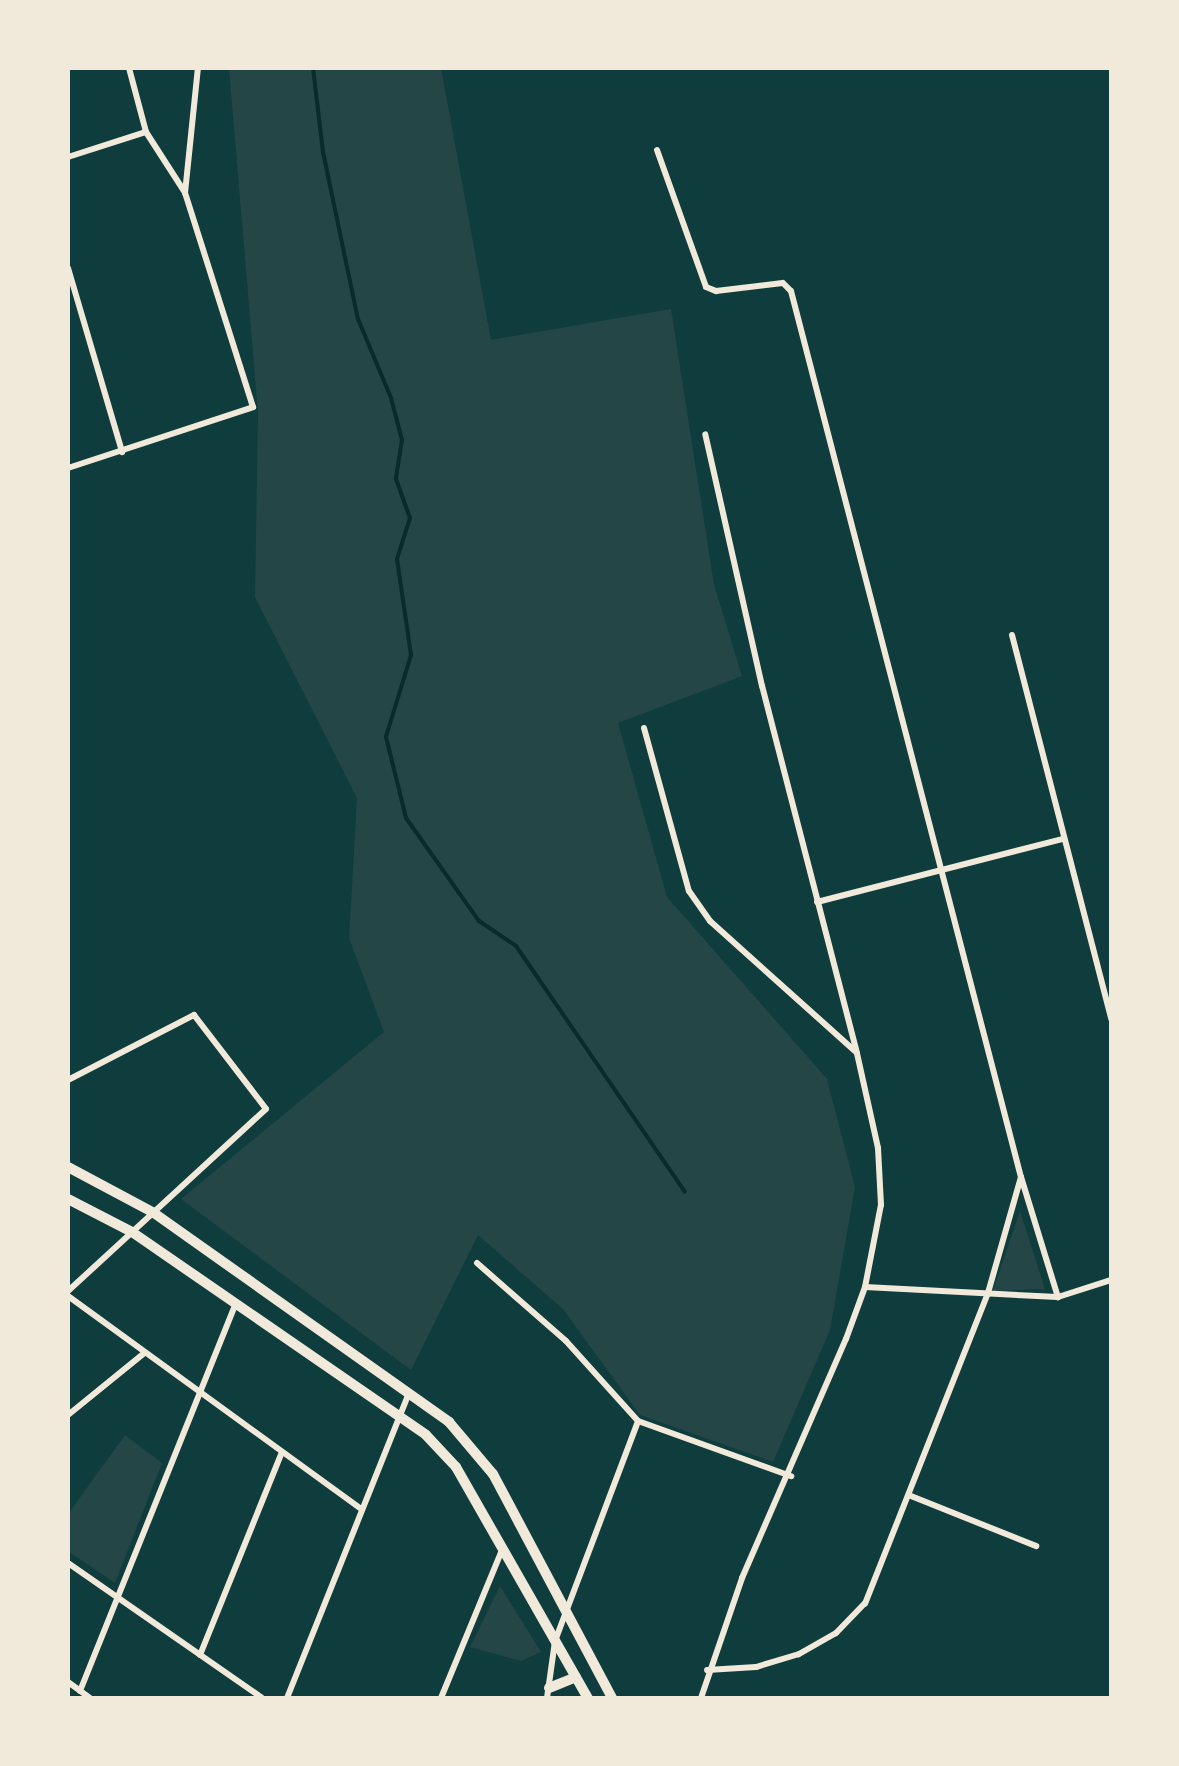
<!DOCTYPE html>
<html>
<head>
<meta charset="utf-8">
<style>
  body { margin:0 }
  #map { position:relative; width:1179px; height:1766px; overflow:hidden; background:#0f3d3e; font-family:Mulish,sans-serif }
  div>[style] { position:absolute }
  .green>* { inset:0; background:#244646 }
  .stream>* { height:4px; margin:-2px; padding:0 2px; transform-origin:2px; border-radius:2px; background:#0a2a2b }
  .minor>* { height:6px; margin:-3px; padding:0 3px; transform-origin:3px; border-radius:3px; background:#f1e9da }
  .primary>* { height:10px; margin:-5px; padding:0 5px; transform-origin:5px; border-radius:5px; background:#f1e9da }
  span { translate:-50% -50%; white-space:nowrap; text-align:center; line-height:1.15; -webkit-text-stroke:7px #f1e9da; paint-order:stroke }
  .frame { position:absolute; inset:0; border:70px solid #f1e9da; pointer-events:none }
</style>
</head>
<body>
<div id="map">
  <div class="green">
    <i style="clip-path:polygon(229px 68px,441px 68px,491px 340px,671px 309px,714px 585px,742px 676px,618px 723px,667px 897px,827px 1079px,855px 1187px,830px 1330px,773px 1462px,640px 1415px,563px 1309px,478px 1235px,411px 1370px,181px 1199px,384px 1032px,349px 938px,357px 798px,255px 597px,258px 412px)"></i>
    <i style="clip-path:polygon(1020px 1211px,1045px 1289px,993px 1291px)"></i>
    <i style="clip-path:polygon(125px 1435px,162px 1463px,115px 1583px,68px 1551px,68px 1514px)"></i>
    <i style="clip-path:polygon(500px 1586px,541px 1652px,521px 1661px,470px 1647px)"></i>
  </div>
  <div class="stream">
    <i style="left:313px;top:68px;width:85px;rotate:83.2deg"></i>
    <i style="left:323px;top:152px;width:171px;rotate:78.2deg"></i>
    <i style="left:358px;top:319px;width:86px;rotate:67.3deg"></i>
    <i style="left:391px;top:398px;width:43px;rotate:75.3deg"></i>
    <i style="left:402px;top:440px;width:39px;rotate:99deg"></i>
    <i style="left:396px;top:479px;width:41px;rotate:70.3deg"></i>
    <i style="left:410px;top:518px;width:43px;rotate:107.6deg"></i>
    <i style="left:397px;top:559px;width:97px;rotate:81.7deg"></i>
    <i style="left:411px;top:655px;width:86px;rotate:107deg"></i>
    <i style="left:386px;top:737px;width:83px;rotate:76.1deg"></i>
    <i style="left:406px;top:818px;width:126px;rotate:54.7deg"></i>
    <i style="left:479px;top:921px;width:45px;rotate:34deg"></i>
    <i style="left:516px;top:946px;width:298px;rotate:55.5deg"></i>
  </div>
  <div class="minor">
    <i style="left:129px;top:68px;width:66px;rotate:75.1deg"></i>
    <i style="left:146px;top:132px;width:70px;rotate:57.2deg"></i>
    <i style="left:657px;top:150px;width:145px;rotate:70.3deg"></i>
    <i style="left:706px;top:287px;width:11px;rotate:22deg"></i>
    <i style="left:716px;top:291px;width:67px;rotate:-6.8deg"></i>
    <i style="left:783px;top:283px;width:11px;rotate:45deg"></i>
    <i style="left:791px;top:291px;width:915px;rotate:75.45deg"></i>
    <i style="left:1021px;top:1177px;width:121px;rotate:105.9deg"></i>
    <i style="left:988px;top:1293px;width:334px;rotate:111.6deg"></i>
    <i style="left:865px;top:1603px;width:42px;rotate:134deg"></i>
    <i style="left:836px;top:1633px;width:43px;rotate:150.4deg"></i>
    <i style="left:799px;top:1654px;width:45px;rotate:163.2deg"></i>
    <i style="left:756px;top:1667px;width:49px;rotate:176.5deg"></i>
    <i style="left:68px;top:157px;width:82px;rotate:-17.8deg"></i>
    <i style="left:68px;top:268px;width:192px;rotate:73.6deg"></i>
    <i style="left:68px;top:468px;width:195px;rotate:-18.2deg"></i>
    <i style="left:253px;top:407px;width:225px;rotate:-107.6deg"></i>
    <i style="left:185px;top:193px;width:126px;rotate:-84.1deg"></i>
    <i style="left:1012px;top:635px;width:397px;rotate:75.5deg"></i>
    <i style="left:644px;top:728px;width:169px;rotate:74.6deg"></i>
    <i style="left:689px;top:891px;width:37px;rotate:55deg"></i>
    <i style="left:710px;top:921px;width:195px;rotate:41.9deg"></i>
    <i style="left:817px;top:902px;width:254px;rotate:-14.4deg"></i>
    <i style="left:68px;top:1080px;width:142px;rotate:-27.3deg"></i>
    <i style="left:194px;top:1015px;width:118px;rotate:52.5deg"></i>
    <i style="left:266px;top:1109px;width:269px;rotate:137.4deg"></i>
    <i style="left:1021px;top:1177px;width:126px;rotate:72.9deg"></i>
    <i style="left:477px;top:1263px;width:118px;rotate:41.2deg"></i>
    <i style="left:566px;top:1341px;width:108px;rotate:48deg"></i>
    <i style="left:638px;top:1421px;width:163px;rotate:19.8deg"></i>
    <i style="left:865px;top:1287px;width:193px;rotate:3deg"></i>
    <i style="left:1058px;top:1297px;width:56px;rotate:-17.8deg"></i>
    <i style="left:68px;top:1296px;width:361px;rotate:36deg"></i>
    <i style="left:68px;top:1415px;width:97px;rotate:-39.1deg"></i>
    <i style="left:911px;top:1496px;width:135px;rotate:21.8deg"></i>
    <i style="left:68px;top:1563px;width:236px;rotate:34.8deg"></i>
    <i style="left:200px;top:1655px;width:219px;rotate:-68deg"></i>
    <i style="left:68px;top:1682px;width:27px;rotate:36deg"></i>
    <i style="left:80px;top:1691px;width:419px;rotate:-68.1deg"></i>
    <i style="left:287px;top:1698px;width:328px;rotate:-68.2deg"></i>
    <i style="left:441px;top:1698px;width:160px;rotate:-67.6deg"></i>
    <i style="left:547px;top:1698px;width:58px;rotate:-82deg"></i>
    <i style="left:555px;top:1641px;width:235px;rotate:-69.3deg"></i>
    <i style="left:701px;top:1698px;width:127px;rotate:-71.1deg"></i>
    <i style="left:742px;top:1578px;width:261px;rotate:-66.5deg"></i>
    <i style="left:846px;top:1339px;width:55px;rotate:-69.9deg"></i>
    <i style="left:865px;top:1287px;width:84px;rotate:-79deg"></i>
    <i style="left:881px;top:1205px;width:57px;rotate:-93deg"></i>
    <i style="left:878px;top:1148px;width:97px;rotate:-102.5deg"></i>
    <i style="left:857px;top:1053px;width:379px;rotate:-104.5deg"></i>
    <i style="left:762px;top:686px;width:258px;rotate:-102.7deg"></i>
  </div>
  <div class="primary">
    <i style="left:68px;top:1167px;width:98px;rotate:28.1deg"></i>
    <i style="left:154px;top:1213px;width:362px;rotate:35.3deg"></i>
    <i style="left:449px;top:1422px;width:68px;rotate:49.8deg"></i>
    <i style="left:493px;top:1474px;width:254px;rotate:62deg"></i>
    <i style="left:68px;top:1199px;width:72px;rotate:27.3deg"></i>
    <i style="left:132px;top:1232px;width:357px;rotate:34.6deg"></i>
    <i style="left:426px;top:1435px;width:44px;rotate:46.8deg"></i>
    <i style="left:456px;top:1467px;width:266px;rotate:60.3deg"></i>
    <i style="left:549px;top:1688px;width:29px;rotate:-22deg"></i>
  </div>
  <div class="frame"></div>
</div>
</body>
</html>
